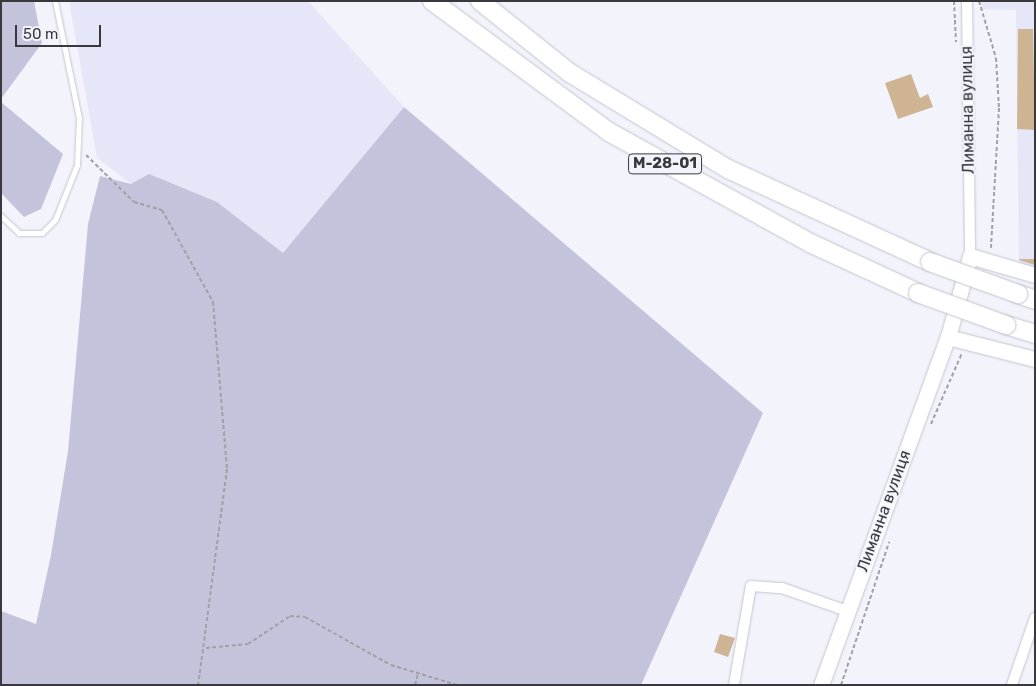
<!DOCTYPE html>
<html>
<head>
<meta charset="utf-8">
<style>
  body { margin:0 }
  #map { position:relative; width:1036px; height:686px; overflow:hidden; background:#f3f3fc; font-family:Rubik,sans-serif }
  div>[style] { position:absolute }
  .built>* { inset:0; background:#e5e6f7 }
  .green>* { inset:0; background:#c3c4db }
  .building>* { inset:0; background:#ceb493 }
  .path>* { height:2px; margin-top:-1px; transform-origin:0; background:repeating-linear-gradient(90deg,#a0a0a6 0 4px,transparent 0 6.5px) }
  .roads { filter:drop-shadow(0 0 1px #c5c5ce) drop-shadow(0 0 1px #c5c5ce) }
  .service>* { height:5px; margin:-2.5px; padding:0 2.5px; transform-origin:2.5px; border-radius:2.5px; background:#fff }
  .minor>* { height:10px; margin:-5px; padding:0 5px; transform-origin:5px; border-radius:5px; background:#fff }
  .secondary>* { height:15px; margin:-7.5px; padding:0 7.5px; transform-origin:7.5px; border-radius:7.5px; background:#fff }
  .trunk>* { height:18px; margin:-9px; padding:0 9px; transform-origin:9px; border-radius:9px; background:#fff }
  .bridges { filter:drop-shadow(0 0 1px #c5c5ce) drop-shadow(0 0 1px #c5c5ce) }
  .trunk-bridge>* { height:18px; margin:-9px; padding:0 9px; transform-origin:9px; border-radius:9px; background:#fff }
  span { translate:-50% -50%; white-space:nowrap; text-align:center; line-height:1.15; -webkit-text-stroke:4px #f3f3fc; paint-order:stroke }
  .shield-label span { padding:1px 4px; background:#f3f3fc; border:1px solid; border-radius:4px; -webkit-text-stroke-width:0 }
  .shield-label { font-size:15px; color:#39393d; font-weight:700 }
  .street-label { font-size:16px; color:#39393d }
  .frame { position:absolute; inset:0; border:2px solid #39393d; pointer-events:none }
  .scale { position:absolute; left:15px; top:25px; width:86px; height:22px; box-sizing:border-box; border:2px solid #39393d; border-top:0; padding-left:6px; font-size:15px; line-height:18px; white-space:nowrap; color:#39393d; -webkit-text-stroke:4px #f3f3fc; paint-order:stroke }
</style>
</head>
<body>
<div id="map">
  <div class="built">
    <i style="clip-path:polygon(69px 1px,308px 1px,404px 107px,283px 254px,217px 202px,131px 184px,97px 158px)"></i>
    <i style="clip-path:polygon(981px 1px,1035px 1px,1035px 268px,1019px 268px,1016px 10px,981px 9px)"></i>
  </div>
  <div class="green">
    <i style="clip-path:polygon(1px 1px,34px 1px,42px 43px,1px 99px)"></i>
    <i style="clip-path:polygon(1px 102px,63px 154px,41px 209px,24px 217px,1px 193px)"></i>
    <i style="clip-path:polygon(404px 107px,763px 413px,641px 685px,1px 685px,1px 611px,36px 624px,51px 555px,68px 451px,88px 224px,100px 176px,131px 184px,149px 174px,217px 202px,283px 253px)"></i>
  </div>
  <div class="building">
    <i style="clip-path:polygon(1018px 29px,1033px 29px,1035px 130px,1017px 129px)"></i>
    <i style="clip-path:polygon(911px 74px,920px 98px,928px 94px,933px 107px,898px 119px,885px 83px)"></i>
    <i style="clip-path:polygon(1019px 259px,1035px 259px,1035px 265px,1019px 260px)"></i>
    <i style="clip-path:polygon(720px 634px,735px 638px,728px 657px,714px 652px)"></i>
  </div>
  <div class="path">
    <i style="left:954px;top:1px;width:41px;rotate:87.2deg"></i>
    <i style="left:979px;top:1px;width:59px;rotate:73.4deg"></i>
    <i style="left:996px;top:58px;width:50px;rotate:86.6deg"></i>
    <i style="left:999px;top:108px;width:140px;rotate:93.3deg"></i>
    <i style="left:86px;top:155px;width:67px;rotate:44.4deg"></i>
    <i style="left:134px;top:202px;width:29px;rotate:16deg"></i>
    <i style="left:162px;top:210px;width:105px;rotate:61deg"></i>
    <i style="left:213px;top:302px;width:168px;rotate:85.2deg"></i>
    <i style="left:227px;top:469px;width:218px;rotate:97.6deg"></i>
    <i style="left:931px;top:424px;width:77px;rotate:-66.4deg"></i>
    <i style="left:206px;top:648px;width:42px;rotate:-5.4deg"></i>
    <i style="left:248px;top:644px;width:50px;rotate:-33.7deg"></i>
    <i style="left:290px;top:616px;width:15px;rotate:4deg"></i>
    <i style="left:305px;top:617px;width:98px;rotate:29.2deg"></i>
    <i style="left:391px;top:665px;width:69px;rotate:16.9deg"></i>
    <i style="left:415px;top:685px;width:12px;rotate:-76deg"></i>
    <i style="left:841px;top:685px;width:151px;rotate:-71.4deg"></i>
  </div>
  <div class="roads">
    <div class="service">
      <i style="left:1px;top:216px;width:25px;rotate:43deg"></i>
      <i style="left:19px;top:233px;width:23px"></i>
      <i style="left:42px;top:233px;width:18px;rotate:-45deg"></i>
      <i style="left:55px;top:220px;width:59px;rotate:-68.2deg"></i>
      <i style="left:77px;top:165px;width:47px;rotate:-87.6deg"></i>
      <i style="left:79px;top:118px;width:119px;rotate:-101.6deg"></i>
    </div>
    <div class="minor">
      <i style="left:967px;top:1px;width:255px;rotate:89.3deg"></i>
      <i style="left:734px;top:685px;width:100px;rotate:-80.3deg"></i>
      <i style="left:751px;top:586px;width:31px;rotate:4deg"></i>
      <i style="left:782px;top:588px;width:69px;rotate:19.5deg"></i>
      <i style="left:1012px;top:685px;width:71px;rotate:-71.1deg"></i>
    </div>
    <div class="secondary">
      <i style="left:948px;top:337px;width:90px;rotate:14.2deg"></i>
      <i style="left:821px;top:685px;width:370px;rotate:-70deg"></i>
      <i style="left:948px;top:337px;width:84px;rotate:-74.8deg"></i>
      <i style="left:970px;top:256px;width:68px;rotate:16.3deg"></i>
    </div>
    <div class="trunk">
      <i style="left:432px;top:1px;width:220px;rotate:36.5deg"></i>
      <i style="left:609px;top:132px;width:230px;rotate:28.9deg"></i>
      <i style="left:810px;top:243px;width:119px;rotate:24.8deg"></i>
      <i style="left:480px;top:1px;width:115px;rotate:38.7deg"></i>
      <i style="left:570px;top:73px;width:185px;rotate:31.3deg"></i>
      <i style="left:728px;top:169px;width:222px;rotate:24.7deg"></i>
      <i style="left:1018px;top:294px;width:18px;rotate:19deg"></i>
      <i style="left:1006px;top:325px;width:30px;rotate:17deg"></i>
    </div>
  </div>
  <div class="bridges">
    <div class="trunk-bridge">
      <i style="left:930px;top:262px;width:94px;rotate:20deg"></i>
      <i style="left:918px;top:293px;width:94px;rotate:20deg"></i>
    </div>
  </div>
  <div class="shield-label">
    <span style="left:665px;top:164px">М-28-01</span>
  </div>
  <div class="street-label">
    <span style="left:968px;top:110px;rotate:-91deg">Лиманна вулиця</span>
    <span style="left:884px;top:511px;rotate:-70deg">Лиманна вулиця</span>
  </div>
  <div class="frame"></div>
  <div class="scale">50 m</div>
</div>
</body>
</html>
